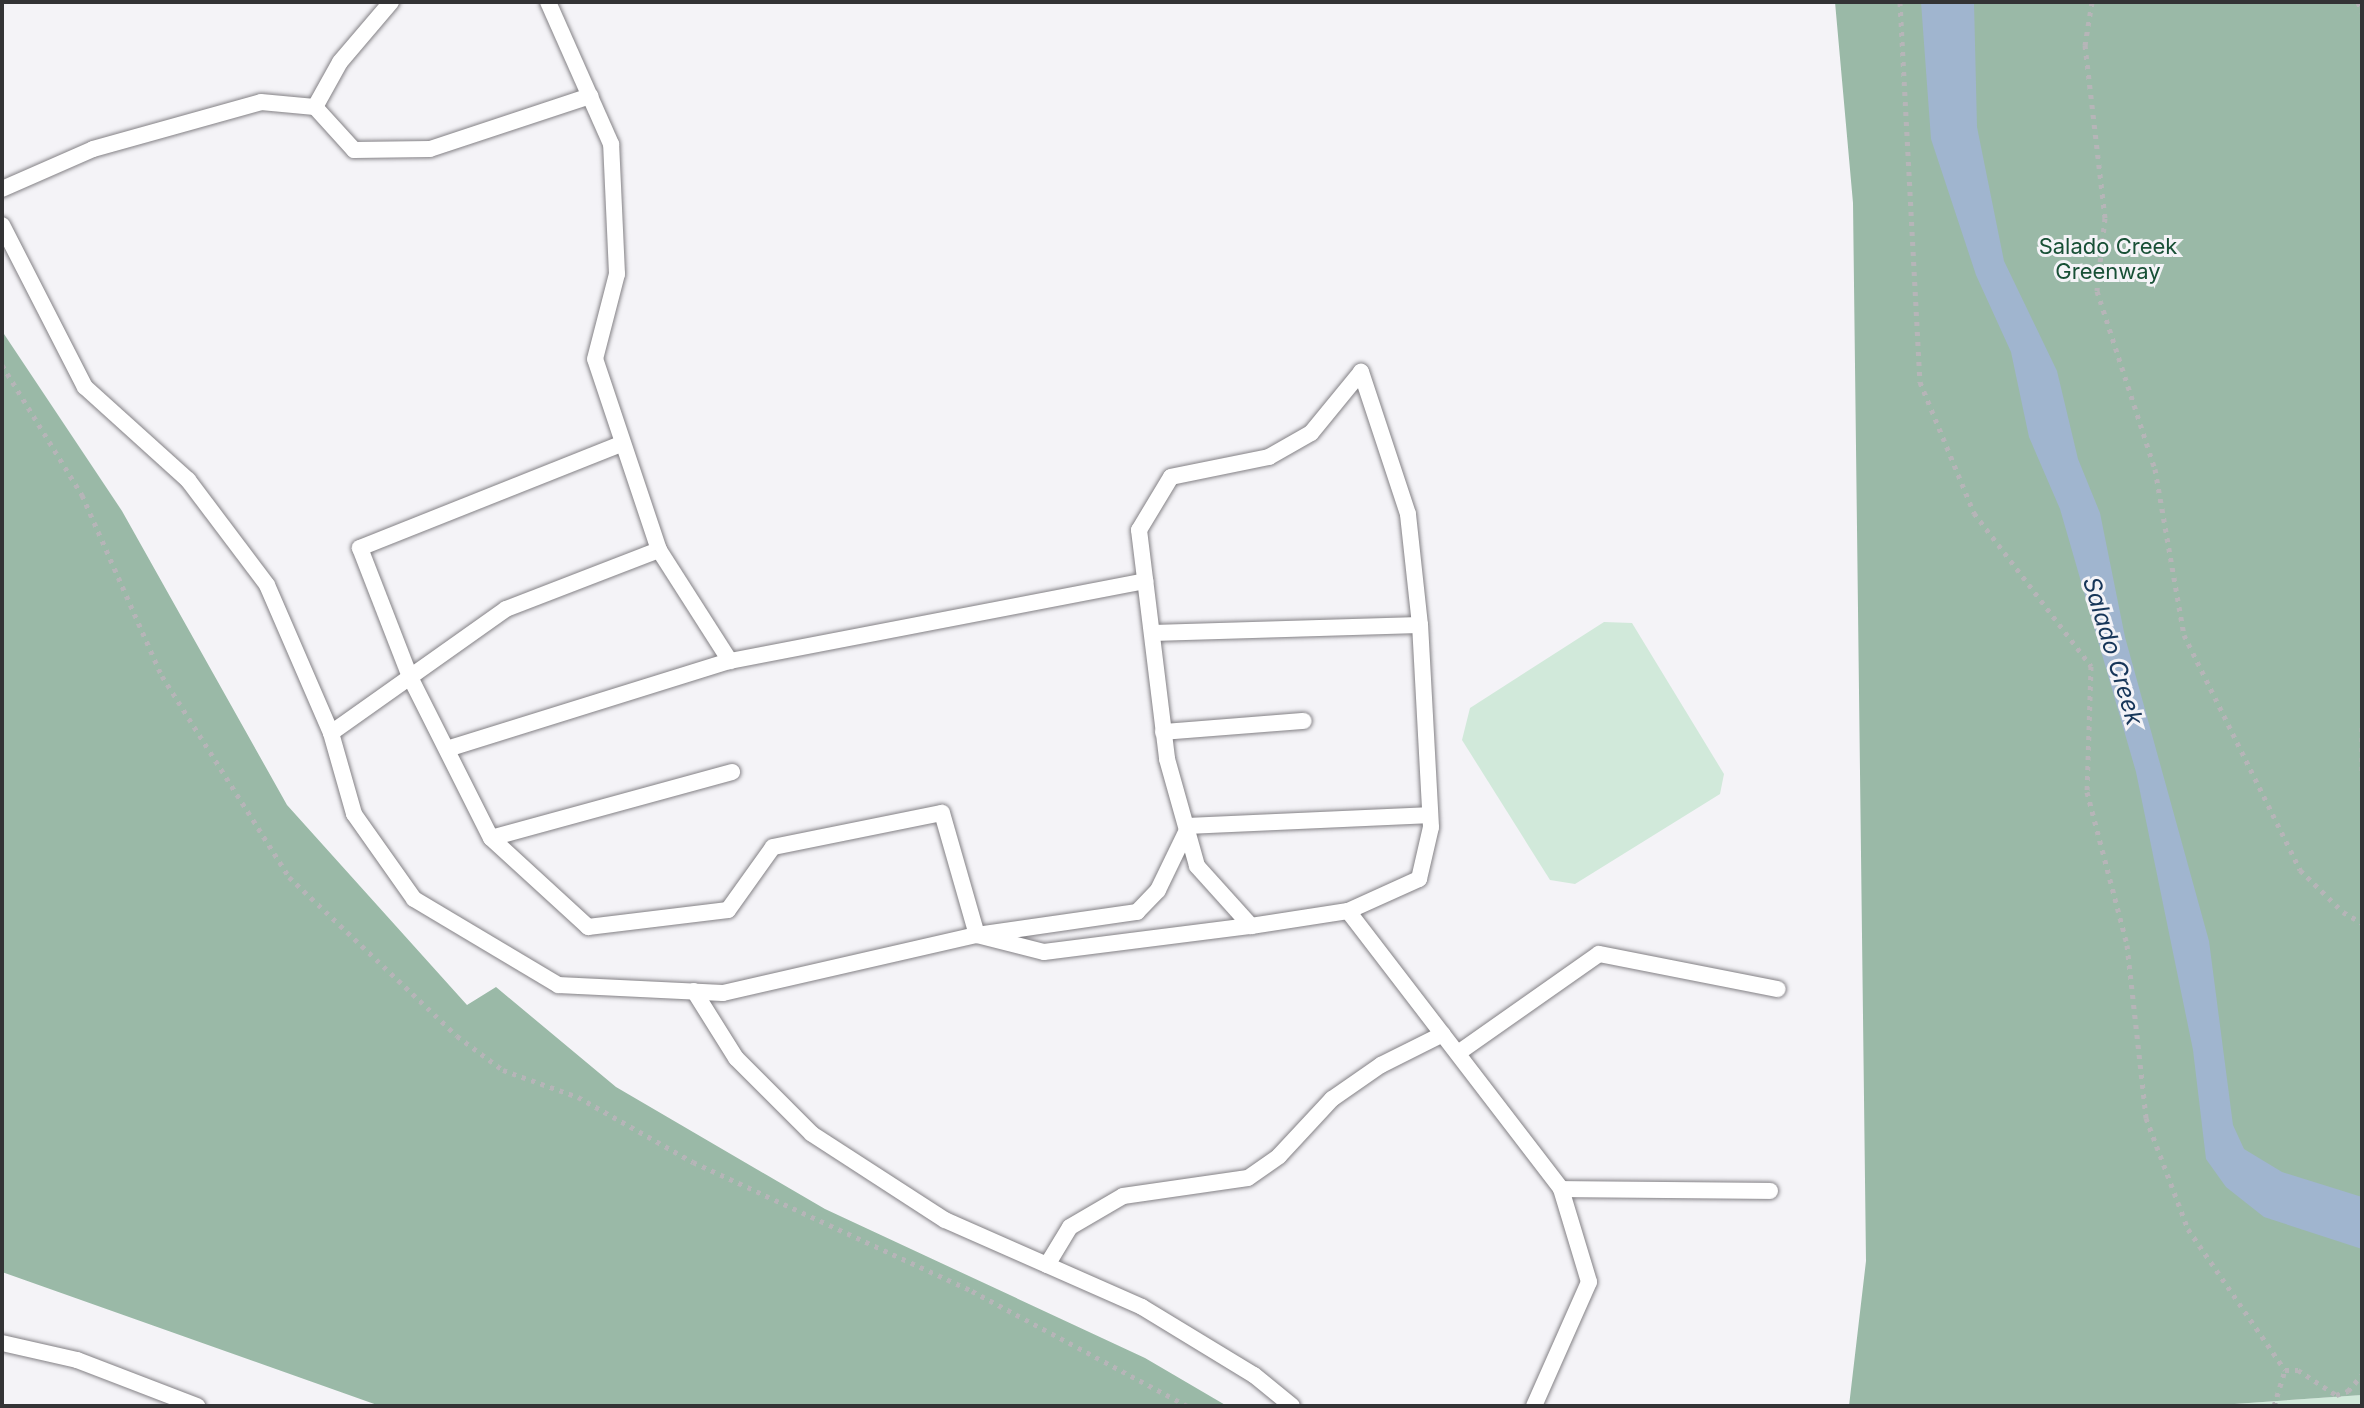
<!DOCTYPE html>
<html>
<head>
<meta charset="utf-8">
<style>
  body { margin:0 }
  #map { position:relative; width:2364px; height:1408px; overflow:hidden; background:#f4f3f7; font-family:Inter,sans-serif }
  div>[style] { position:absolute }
  .green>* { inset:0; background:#d1e9da }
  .forest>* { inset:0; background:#9ab9a7 }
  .water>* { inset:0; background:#a0b5cf }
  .path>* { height:5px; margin-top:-2.5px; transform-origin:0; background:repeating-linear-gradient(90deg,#b6b5b8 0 4px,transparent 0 10px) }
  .roads { filter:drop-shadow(0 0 2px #838185) drop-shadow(0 0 2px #838185) }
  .service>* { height:16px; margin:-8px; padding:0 8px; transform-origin:8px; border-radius:8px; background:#fff }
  span { translate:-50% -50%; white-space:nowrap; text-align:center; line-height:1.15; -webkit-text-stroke:6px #f4f3f7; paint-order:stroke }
  .park-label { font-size:22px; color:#185036 }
  .water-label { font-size:24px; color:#173659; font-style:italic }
  .frame { position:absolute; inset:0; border:4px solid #333335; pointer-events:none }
</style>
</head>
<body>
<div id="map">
  <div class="green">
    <i style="clip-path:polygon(1604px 622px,1632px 623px,1724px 774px,1720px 794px,1575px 884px,1550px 880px,1462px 740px,1470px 708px)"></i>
    <i style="clip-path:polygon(2362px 1395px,2362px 1406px,2206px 1406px)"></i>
  </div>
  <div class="forest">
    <i style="clip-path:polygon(1835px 2px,2362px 2px,2362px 1395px,2206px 1406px,1849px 1406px,1866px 1261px,1853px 203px)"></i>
    <i style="clip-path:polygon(2px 331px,122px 511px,287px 805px,467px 1005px,496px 987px,616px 1087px,825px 1209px,1145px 1358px,1227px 1406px,380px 1406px,2px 1272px)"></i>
  </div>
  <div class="water">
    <i style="clip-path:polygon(1921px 2px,1974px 2px,1977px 127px,2004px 261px,2057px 371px,2078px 459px,2100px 513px,2125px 637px,2209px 941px,2233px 1125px,2244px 1149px,2282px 1172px,2362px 1197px,2362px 1249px,2264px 1217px,2226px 1187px,2206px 1159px,2193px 1050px,2136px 772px,2060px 509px,2029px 437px,2011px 352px,1976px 275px,1931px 139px)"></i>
  </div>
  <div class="path">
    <i style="left:1900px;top:2px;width:381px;rotate:87deg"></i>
    <i style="left:1920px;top:382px;width:142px;rotate:67.6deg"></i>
    <i style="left:1974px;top:513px;width:193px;rotate:52.6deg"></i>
    <i style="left:2091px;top:666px;width:126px;rotate:91.8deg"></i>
    <i style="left:2087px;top:792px;width:158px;rotate:75.3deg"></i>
    <i style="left:2127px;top:945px;width:174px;rotate:83.7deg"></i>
    <i style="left:2146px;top:1118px;width:119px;rotate:69.3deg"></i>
    <i style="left:2188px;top:1229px;width:171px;rotate:55.5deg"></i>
    <i style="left:2092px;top:2px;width:44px;rotate:99.2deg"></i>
    <i style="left:2085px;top:45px;width:174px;rotate:83.4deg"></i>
    <i style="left:2105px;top:218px;width:73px;rotate:96.3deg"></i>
    <i style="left:2097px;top:291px;width:187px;rotate:72deg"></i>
    <i style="left:2155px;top:469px;width:169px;rotate:80.1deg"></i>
    <i style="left:2184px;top:635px;width:262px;rotate:63.7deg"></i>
    <i style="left:2300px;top:870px;width:60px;rotate:44.3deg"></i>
    <i style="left:2343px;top:912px;width:22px;rotate:30deg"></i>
    <i style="left:2358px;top:2px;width:11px;rotate:68deg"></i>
    <i style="left:2px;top:365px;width:153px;rotate:58.4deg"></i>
    <i style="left:82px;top:495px;width:198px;rotate:66.2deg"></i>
    <i style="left:162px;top:676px;width:238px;rotate:57.7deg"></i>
    <i style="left:289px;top:877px;width:231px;rotate:43.4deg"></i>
    <i style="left:457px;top:1036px;width:57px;rotate:36.5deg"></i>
    <i style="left:503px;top:1070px;width:80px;rotate:19.8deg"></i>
    <i style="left:578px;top:1097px;width:132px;rotate:29.5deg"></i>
    <i style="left:693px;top:1162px;width:307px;rotate:24.8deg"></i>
    <i style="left:972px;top:1291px;width:244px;rotate:28.1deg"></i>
    <i style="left:2362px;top:727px;width:46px;rotate:90deg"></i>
    <i style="left:2274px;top:1406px;width:38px;rotate:-73deg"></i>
    <i style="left:2285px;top:1370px;width:13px"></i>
    <i style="left:2298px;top:1370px;width:45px;rotate:33.3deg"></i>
    <i style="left:2336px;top:1395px;width:13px;rotate:-18deg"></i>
    <i style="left:2348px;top:1391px;width:21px;rotate:-49deg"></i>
  </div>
  <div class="roads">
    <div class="service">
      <i style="left:315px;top:107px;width:51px;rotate:-60.9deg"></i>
      <i style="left:340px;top:62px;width:79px;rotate:-49.6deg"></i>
      <i style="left:2px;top:189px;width:99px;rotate:-23.7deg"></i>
      <i style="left:93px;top:149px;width:174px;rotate:-15.6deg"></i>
      <i style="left:261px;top:102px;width:54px;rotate:5.3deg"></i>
      <i style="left:315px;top:107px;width:58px;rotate:47.8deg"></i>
      <i style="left:354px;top:150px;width:76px;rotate:-0.8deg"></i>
      <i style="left:430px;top:149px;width:169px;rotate:-18.3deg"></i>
      <i style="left:2px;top:225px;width:182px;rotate:62.9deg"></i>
      <i style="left:85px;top:387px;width:139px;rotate:42.1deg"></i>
      <i style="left:188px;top:480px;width:131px;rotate:53deg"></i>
      <i style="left:267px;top:585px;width:161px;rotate:66.6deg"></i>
      <i style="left:331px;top:733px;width:214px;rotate:-35.3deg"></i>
      <i style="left:506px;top:609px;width:164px;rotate:-21.1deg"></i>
      <i style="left:659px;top:550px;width:201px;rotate:-108.5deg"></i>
      <i style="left:595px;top:359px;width:88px;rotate:-75.5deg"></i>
      <i style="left:617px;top:274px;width:130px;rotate:-92.6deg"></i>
      <i style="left:611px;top:144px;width:155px;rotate:-113.9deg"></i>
      <i style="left:621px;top:444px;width:281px;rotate:158.3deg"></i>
      <i style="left:360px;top:548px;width:138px;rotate:68.8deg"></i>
      <i style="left:410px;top:677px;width:180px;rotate:63.3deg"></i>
      <i style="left:491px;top:838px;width:132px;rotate:42.5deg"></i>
      <i style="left:588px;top:927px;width:141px;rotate:-6.9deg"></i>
      <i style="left:728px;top:910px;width:77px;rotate:-54.5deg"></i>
      <i style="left:773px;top:847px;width:172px;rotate:-11.4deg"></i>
      <i style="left:942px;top:813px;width:127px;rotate:74deg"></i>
      <i style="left:659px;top:550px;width:132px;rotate:57.4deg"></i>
      <i style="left:730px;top:661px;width:423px;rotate:-10.9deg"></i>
      <i style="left:1152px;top:633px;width:268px;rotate:-1.7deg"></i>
      <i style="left:1163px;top:732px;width:141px;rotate:-4.5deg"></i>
      <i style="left:331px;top:733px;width:84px;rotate:74.1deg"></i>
      <i style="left:354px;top:814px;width:104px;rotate:54.8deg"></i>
      <i style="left:414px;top:899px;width:168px;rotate:30.8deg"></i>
      <i style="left:558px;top:985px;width:165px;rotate:2.8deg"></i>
      <i style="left:723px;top:993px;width:261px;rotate:-12.9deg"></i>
      <i style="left:977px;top:935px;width:162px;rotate:-8.2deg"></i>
      <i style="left:1137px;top:912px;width:30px;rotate:-46deg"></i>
      <i style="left:1158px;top:890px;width:71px;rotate:-64.2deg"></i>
      <i style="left:447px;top:749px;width:296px;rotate:-17.3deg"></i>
      <i style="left:1189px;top:826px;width:241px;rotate:-2.6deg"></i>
      <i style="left:491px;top:838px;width:250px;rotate:-15.3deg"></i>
      <i style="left:1348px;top:911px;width:350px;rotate:52.5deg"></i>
      <i style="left:1561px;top:1189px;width:97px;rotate:73.2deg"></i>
      <i style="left:1589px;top:1282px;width:136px;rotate:113.9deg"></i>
      <i style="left:977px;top:935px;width:69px;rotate:14.2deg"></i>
      <i style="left:1044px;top:952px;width:209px;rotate:-7.2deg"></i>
      <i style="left:1251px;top:926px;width:98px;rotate:-8.8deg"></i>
      <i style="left:1348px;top:911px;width:78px;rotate:-24.3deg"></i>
      <i style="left:1419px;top:879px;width:53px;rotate:-77deg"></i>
      <i style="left:1431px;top:827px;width:202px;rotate:-93.1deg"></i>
      <i style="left:1420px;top:625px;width:112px;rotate:-96.2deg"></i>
      <i style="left:1408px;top:514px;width:150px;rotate:-108.3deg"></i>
      <i style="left:1361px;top:372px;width:79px;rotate:129.3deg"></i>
      <i style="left:1311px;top:433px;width:48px;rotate:150.3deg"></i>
      <i style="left:1269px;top:457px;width:100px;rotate:168.5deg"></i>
      <i style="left:1171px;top:477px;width:62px;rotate:121.1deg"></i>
      <i style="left:1139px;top:530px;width:231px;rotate:83deg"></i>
      <i style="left:1167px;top:759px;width:111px;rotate:74.3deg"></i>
      <i style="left:1197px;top:866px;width:81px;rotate:48deg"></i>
      <i style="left:694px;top:991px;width:79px;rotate:57.9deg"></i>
      <i style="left:736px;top:1058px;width:107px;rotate:45deg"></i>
      <i style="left:812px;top:1134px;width:158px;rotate:32.9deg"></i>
      <i style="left:945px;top:1220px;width:215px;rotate:23.8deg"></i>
      <i style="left:1142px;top:1307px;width:131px;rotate:31.3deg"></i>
      <i style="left:1254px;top:1375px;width:49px;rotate:39.2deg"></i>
      <i style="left:1458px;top:1053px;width:172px;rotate:-35.1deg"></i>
      <i style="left:1599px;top:954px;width:182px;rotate:11.1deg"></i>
      <i style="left:1561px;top:1189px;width:209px;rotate:0.5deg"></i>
      <i style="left:1047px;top:1265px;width:44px;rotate:-58.8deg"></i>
      <i style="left:1070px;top:1227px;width:61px;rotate:-30.3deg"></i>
      <i style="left:1123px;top:1196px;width:126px;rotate:-8.2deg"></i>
      <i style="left:1248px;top:1178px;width:38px;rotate:-35deg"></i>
      <i style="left:1279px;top:1156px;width:78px;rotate:-47.1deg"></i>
      <i style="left:1332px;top:1099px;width:60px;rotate:-34.8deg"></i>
      <i style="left:1381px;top:1065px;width:69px;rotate:-26.6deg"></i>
      <i style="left:2px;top:1343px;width:77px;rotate:12.8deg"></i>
      <i style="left:77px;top:1360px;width:129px;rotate:21deg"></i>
    </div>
  </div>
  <div class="park-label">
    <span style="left:2108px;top:259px">Salado Creek<br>Greenway</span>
  </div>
  <div class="water-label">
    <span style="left:2113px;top:651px;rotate:73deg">Salado Creek</span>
  </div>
  <div class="frame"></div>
</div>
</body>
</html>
